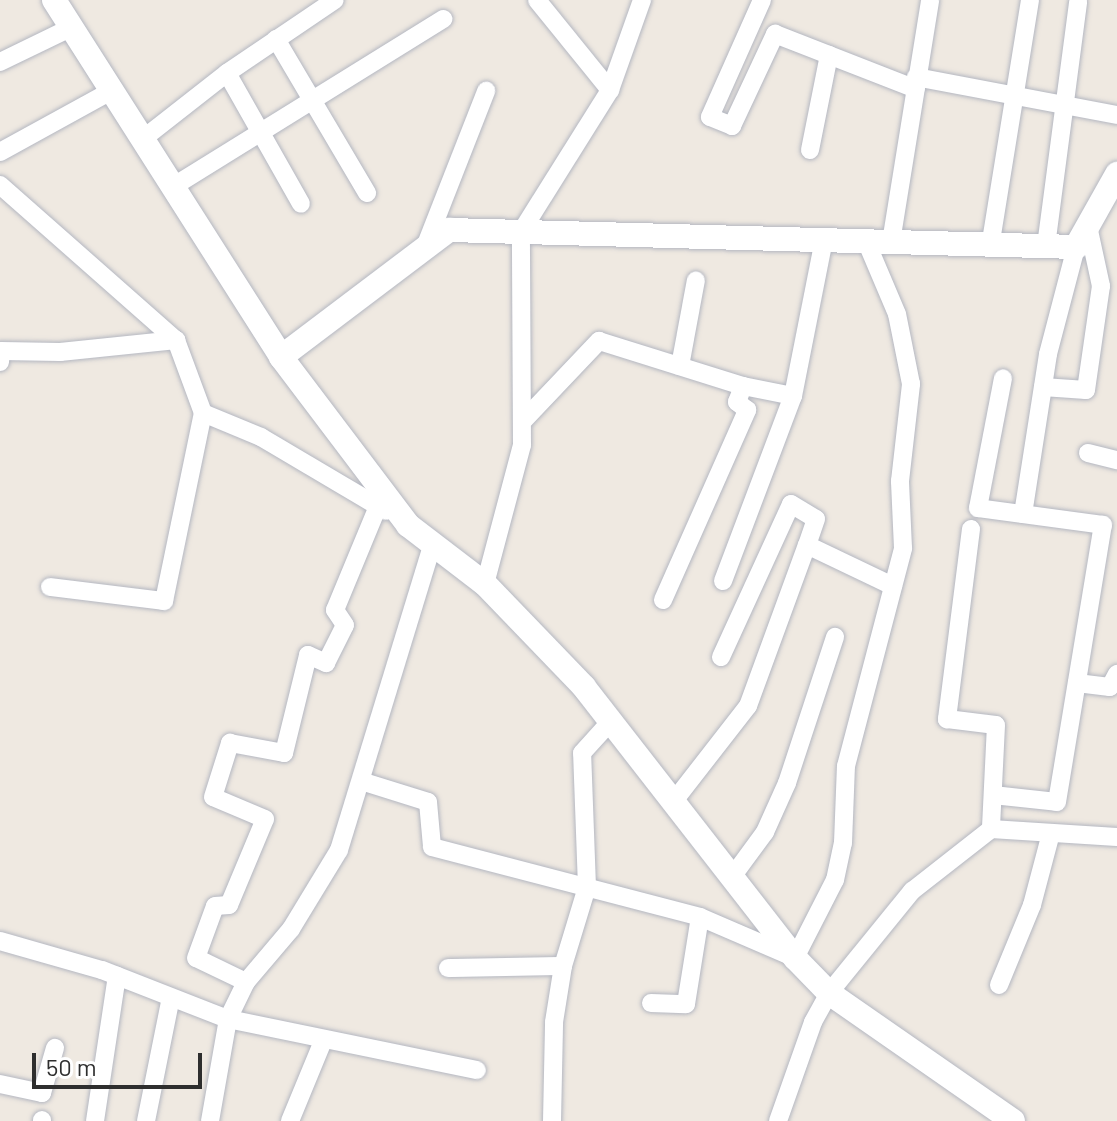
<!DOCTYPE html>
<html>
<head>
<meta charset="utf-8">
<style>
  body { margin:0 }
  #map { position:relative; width:1117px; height:1121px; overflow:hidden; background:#efe9e1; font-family:Barlow,sans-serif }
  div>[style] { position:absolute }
  .roads { filter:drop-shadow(0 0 2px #b4b7c1) drop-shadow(0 0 2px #b4b7c1) }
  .street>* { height:18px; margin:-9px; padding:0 9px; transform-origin:9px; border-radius:9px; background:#fff }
  .secondary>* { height:24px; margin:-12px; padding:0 12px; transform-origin:12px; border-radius:12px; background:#fff }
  span { translate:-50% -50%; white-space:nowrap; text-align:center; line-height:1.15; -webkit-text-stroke:7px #fff; paint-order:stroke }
  .scale { position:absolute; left:32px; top:1053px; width:170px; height:36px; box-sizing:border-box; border:4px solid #2e2e2e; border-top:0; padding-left:10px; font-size:24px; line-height:28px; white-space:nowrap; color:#2e2e2e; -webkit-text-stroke:6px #fff; paint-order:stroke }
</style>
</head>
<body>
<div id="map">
  <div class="roads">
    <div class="street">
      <i style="left:537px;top:0;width:116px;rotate:51deg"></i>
      <i style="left:762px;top:0;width:128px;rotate:114deg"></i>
      <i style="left:710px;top:117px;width:24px;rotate:22deg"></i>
      <i style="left:732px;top:126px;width:102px;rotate:-64.9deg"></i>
      <i style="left:775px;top:34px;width:151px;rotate:21.3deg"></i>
      <i style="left:276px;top:39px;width:179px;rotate:59.4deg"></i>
      <i style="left:0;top:62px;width:80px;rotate:-25.9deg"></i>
      <i style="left:227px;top:73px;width:150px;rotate:60.5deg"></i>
      <i style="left:916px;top:77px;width:205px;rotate:10.7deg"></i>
      <i style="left:144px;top:138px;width:105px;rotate:-38.1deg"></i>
      <i style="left:227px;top:73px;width:130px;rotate:-34.1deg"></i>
      <i style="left:810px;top:150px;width:97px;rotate:-78.7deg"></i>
      <i style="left:0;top:152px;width:129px;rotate:-28.8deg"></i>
      <i style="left:0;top:185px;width:235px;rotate:41.4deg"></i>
      <i style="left:176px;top:340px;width:78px;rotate:69.7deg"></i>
      <i style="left:203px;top:413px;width:63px;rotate:22.5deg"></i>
      <i style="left:261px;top:437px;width:145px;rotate:30.6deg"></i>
      <i style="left:174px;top:186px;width:317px;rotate:-31.8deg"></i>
      <i style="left:991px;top:241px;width:244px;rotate:-80.8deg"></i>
      <i style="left:891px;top:242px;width:245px;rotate:-80.8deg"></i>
      <i style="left:1046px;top:246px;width:246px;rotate:-82.5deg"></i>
      <i style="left:425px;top:247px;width:168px;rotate:-68.6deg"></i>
      <i style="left:0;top:362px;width:11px;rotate:-85deg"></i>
      <i style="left:1px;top:351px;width:59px;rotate:1deg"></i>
      <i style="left:60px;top:352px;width:117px;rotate:-5.9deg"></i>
      <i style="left:680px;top:366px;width:87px;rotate:-79.5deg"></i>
      <i style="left:1043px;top:387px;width:43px;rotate:4deg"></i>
      <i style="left:1086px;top:390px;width:105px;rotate:-81.8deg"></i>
      <i style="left:1101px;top:286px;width:61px;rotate:-102.2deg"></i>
      <i style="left:522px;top:422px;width:112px;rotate:-46.5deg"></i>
      <i style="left:599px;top:341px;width:151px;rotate:17.4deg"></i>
      <i style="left:1088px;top:453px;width:30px;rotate:14deg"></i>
      <i style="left:1023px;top:514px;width:162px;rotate:-81.1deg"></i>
      <i style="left:1048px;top:354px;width:111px;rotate:-75.3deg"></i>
      <i style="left:971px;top:529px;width:192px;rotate:97.2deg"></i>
      <i style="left:947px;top:719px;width:49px;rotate:7deg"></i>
      <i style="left:996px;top:725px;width:104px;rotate:92.8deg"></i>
      <i style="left:723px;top:581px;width:198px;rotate:-69.3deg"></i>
      <i style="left:485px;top:584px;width:144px;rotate:-75.1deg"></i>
      <i style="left:522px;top:445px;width:213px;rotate:-90.3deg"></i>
      <i style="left:521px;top:232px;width:168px;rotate:-57.9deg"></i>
      <i style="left:610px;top:90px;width:96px;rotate:-70.4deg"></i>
      <i style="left:50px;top:587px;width:115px;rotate:7deg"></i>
      <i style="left:164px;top:601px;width:192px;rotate:-78.3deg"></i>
      <i style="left:663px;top:600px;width:208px;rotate:-66.1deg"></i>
      <i style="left:747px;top:410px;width:13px;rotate:-141deg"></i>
      <i style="left:737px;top:402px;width:17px;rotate:-69deg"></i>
      <i style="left:743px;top:386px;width:51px;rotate:11.3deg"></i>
      <i style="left:793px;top:396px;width:159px;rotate:-78.8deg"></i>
      <i style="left:721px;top:657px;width:168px;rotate:-65.4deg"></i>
      <i style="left:791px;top:504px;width:29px;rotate:31deg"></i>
      <i style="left:816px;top:519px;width:28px;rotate:109deg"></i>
      <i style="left:807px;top:545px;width:95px;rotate:25.5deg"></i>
      <i style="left:1077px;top:683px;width:33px;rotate:7deg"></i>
      <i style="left:1110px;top:687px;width:15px;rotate:-62deg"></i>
      <i style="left:361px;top:781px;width:70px;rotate:17.4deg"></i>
      <i style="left:428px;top:802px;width:45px;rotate:84.9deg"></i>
      <i style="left:432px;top:847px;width:277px;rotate:14.6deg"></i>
      <i style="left:700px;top:917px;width:103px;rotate:23.3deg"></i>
      <i style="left:795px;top:958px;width:88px;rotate:-62.9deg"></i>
      <i style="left:835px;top:880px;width:38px;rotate:-78deg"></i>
      <i style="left:843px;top:843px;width:77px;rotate:-87.8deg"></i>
      <i style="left:846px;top:766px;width:225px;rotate:-75.3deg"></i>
      <i style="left:903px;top:548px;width:67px;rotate:-92.6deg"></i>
      <i style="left:900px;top:481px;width:98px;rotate:-83.5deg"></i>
      <i style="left:911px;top:384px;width:71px;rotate:-101.3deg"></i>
      <i style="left:897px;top:314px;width:79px;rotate:-113deg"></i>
      <i style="left:993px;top:795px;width:64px;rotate:6.2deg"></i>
      <i style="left:1057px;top:802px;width:281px;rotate:-80.6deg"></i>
      <i style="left:1103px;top:525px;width:126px;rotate:-172.3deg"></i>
      <i style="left:978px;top:508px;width:132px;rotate:-79.1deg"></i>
      <i style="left:674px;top:801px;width:120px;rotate:-52.1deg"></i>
      <i style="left:748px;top:706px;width:171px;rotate:-69.9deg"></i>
      <i style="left:732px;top:877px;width:56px;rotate:-53.7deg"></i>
      <i style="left:765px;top:832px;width:54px;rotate:-65.8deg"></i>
      <i style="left:787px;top:783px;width:154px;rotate:-71.8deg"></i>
      <i style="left:0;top:941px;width:106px;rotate:15.9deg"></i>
      <i style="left:102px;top:970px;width:135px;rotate:21.3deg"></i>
      <i style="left:228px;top:1019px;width:254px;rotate:11.6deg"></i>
      <i style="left:448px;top:968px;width:115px;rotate:-1deg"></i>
      <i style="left:246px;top:982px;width:70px;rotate:-49.7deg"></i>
      <i style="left:291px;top:929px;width:92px;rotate:-58.7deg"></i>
      <i style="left:339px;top:850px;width:318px;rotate:-73deg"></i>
      <i style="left:999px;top:985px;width:87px;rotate:-67.6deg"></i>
      <i style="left:1032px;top:905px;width:74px;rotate:-75.2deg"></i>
      <i style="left:651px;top:1003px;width:35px;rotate:2deg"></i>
      <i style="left:686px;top:1004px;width:88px;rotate:-80.9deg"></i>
      <i style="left:0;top:1084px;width:43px;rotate:12.1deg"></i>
      <i style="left:42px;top:1093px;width:47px;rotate:-73.9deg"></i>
      <i style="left:42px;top:1121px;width:1px;rotate:-90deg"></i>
      <i style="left:95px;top:1121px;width:147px;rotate:-81.4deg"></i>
      <i style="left:146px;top:1121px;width:126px;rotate:-78.6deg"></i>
      <i style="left:210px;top:1121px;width:104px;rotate:-80deg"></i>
      <i style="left:228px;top:1019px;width:41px;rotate:-64.1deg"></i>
      <i style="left:246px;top:982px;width:55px;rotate:-154.4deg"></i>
      <i style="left:196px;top:958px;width:55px;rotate:-69.9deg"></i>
      <i style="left:215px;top:906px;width:14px;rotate:-4deg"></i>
      <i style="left:229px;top:905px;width:93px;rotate:-67.3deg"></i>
      <i style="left:265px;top:819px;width:56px;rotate:-157.1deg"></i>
      <i style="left:213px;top:797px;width:57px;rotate:-72.5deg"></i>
      <i style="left:230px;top:743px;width:55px;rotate:10.5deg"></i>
      <i style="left:284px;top:753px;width:101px;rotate:-76.2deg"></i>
      <i style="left:308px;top:655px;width:20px;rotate:24deg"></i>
      <i style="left:326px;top:663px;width:42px;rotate:-63.4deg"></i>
      <i style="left:345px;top:625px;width:18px;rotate:-124deg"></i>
      <i style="left:335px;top:610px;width:113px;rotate:-67.5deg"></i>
      <i style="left:290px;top:1121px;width:87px;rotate:-67.6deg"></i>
      <i style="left:552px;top:1121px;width:99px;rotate:-88.8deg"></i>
      <i style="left:554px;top:1022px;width:57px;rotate:-80.9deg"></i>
      <i style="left:563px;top:966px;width:83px;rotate:-73.1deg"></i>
      <i style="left:587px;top:887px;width:134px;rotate:-92.1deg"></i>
      <i style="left:582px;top:753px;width:43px;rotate:-47.8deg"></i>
      <i style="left:778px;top:1121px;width:105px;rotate:-70.5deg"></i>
      <i style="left:813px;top:1022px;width:33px;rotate:-61deg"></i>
      <i style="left:829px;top:993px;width:132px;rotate:-50.9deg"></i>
      <i style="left:912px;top:891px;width:100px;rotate:-38.1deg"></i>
      <i style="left:991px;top:829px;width:126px;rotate:3.6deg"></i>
    </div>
    <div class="secondary">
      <i style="left:54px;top:0;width:423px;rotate:57.5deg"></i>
      <i style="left:281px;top:357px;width:211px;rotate:52.9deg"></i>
      <i style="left:408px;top:525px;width:97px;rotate:37.5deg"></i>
      <i style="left:485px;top:584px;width:143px;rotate:46.1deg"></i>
      <i style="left:584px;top:687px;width:343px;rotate:52.1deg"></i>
      <i style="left:795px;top:958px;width:49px;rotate:45.8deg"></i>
      <i style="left:829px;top:993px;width:224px;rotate:34.8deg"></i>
      <i style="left:281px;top:357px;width:211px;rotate:-37.1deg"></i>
      <i style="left:449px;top:230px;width:627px;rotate:1.55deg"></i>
      <i style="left:1076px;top:247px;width:84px;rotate:-60.7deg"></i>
    </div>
  </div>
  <div class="scale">50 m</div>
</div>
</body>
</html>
